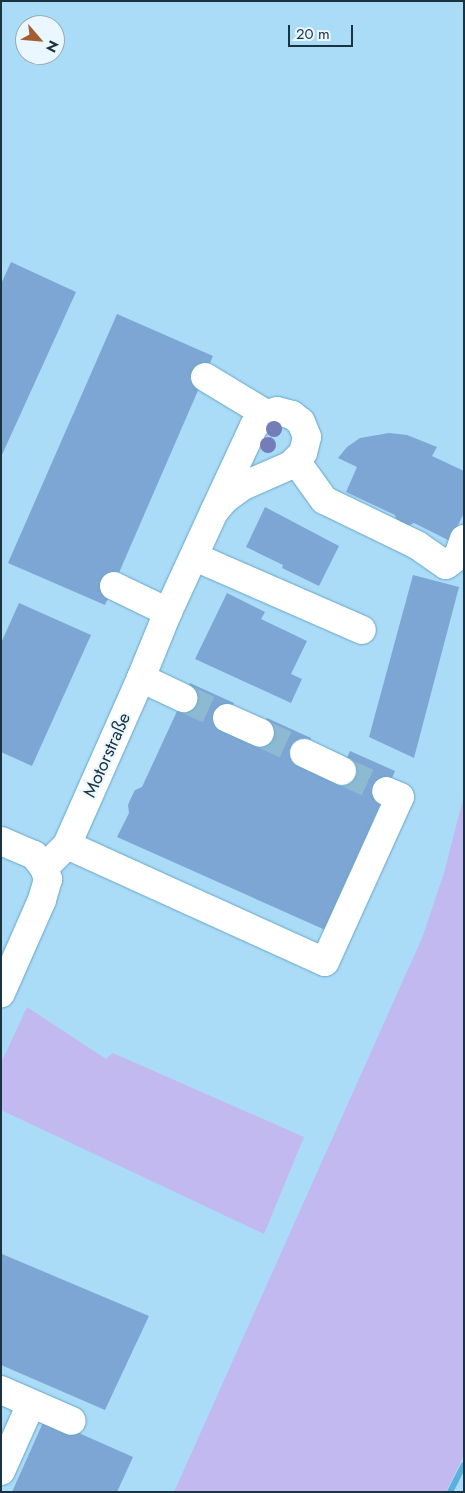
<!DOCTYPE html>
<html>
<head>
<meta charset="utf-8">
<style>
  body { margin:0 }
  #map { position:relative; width:465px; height:1493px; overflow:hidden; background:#aadcf8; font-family:Jost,sans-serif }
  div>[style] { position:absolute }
  .green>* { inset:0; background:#c2b9f0 }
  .stream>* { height:6px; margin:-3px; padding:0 3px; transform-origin:3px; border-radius:3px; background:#5ab1dd }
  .building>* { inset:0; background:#7ea6d4 }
  .minor-tunnel>* { height:28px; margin-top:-14px; transform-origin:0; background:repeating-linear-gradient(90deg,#8dbad3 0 28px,transparent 0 42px) }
  .roads { filter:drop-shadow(0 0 1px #67a6c6) drop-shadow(0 0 1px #67a6c6) }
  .minor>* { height:28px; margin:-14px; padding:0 14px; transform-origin:14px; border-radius:14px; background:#fff }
  .trees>* { width:16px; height:16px; margin:-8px; border-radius:50%; background:#747db8 }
  span { translate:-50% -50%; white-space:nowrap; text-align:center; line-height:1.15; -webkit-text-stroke:4px #ebf7fe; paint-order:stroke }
  .street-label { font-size:18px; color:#193341 }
  .frame { position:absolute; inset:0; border:2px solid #193341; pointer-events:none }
  .north { position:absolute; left:15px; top:15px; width:50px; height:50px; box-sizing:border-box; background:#ebf7fe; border:1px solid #97a9b2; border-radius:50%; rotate:117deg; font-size:14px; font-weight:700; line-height:20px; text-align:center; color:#193341 }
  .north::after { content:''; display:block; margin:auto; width:18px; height:22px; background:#a35e31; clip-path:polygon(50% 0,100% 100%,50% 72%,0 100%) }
  .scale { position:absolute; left:288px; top:25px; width:65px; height:22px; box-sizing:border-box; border:2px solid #193341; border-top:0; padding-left:6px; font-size:15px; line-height:18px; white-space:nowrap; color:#193341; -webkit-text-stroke:4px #ebf7fe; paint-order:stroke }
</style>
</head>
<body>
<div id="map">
  <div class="green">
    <i style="clip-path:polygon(464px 795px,464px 1455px,446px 1492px,174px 1492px,422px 938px,444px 873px)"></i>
    <i style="clip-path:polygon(27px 1007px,106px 1059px,113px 1053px,304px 1137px,264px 1234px,1px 1110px,1px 1063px)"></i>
  </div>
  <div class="stream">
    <i style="left:450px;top:1492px;width:30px;rotate:-63deg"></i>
  </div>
  <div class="building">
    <i style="clip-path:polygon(11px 262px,76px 292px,1px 457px,1px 284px)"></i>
    <i style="clip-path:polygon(117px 314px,213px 356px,105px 605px,8px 563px)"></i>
    <i style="clip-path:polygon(389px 433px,407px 435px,437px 447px,432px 456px,464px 471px,464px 513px,450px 541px,414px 523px,400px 529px,395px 515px,346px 492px,357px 467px,338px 458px,347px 447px,360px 438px)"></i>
    <i style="clip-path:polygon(265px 507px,339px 546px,319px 586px,282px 568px,283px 565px,246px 547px)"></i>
    <i style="clip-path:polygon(413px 575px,459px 587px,414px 758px,369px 737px)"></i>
    <i style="clip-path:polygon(227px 593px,265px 612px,261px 619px,307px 641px,291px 674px,302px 679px,291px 703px,195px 659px)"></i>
    <i style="clip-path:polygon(19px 603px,91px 635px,32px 766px,1px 752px,1px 643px)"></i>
    <i style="clip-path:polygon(190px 683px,234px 703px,225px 723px,258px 738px,267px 718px,311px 738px,300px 761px,338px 778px,350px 751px,395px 771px,336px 905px,344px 907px,332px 933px,117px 837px,129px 813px,128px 805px,131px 798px,135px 790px,142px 787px)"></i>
    <i style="clip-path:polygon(2px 1254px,149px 1316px,105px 1410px,1px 1365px)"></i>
    <i style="clip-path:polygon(45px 1418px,133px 1457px,117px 1492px,12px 1492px)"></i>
  </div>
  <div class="minor-tunnel">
    <i style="left:183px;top:698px;width:48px;rotate:24.4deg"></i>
    <i style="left:260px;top:733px;width:48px;rotate:24.4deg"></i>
    <i style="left:342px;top:771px;width:48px;rotate:24.4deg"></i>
  </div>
  <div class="roads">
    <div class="minor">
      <i style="left:205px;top:377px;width:71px;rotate:31.2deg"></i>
      <i style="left:277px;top:411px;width:16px;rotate:15deg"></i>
      <i style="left:292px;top:415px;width:11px;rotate:38deg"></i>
      <i style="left:301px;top:422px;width:16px;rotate:68deg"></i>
      <i style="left:307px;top:437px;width:16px;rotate:104deg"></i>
      <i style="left:303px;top:453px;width:17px;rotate:135deg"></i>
      <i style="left:291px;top:465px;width:52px;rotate:156.4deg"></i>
      <i style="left:243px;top:486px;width:22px;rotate:144deg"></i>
      <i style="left:225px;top:499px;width:17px;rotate:130deg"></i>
      <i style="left:214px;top:512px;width:95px;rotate:-65.1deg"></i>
      <i style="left:254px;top:426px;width:17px;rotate:-45deg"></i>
      <i style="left:266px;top:414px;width:11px;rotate:-15deg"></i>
      <i style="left:296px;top:461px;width:48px;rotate:54.3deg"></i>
      <i style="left:324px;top:500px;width:103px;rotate:25.8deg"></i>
      <i style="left:417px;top:545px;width:35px;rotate:35deg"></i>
      <i style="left:446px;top:565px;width:15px;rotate:-37deg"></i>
      <i style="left:458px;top:556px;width:18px;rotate:-71deg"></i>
      <i style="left:195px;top:557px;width:182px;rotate:23.6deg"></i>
      <i style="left:114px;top:586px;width:60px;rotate:25.7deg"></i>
      <i style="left:141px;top:678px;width:47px;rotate:25.5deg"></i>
      <i style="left:227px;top:718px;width:36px;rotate:24deg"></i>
      <i style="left:304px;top:753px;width:42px;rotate:25.3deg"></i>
      <i style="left:1px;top:841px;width:36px;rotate:23deg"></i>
      <i style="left:34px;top:855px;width:16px;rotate:52deg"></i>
      <i style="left:44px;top:868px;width:12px;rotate:70deg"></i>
      <i style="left:48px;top:879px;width:22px;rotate:106deg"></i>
      <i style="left:42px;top:900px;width:102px;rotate:113.8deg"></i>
      <i style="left:67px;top:845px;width:283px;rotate:24.4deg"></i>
      <i style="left:325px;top:962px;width:181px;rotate:-65.6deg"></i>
      <i style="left:400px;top:797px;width:15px;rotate:-157deg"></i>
      <i style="left:44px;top:868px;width:33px;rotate:-45deg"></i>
      <i style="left:67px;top:845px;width:183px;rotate:-66.1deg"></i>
      <i style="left:141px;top:678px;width:71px;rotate:-67.8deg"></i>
      <i style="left:168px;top:612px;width:110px;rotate:-65.3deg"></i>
      <i style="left:1px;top:1390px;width:77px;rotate:23.6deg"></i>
      <i style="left:1px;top:1471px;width:73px;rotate:-65.9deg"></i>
    </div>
  </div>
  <div class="trees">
    <i style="left:274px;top:429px"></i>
    <i style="left:268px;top:445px"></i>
  </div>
  <div class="street-label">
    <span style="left:107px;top:755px;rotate:-66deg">Motorstraße</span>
  </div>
  <div class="frame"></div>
  <div class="north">N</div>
  <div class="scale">20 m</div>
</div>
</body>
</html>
